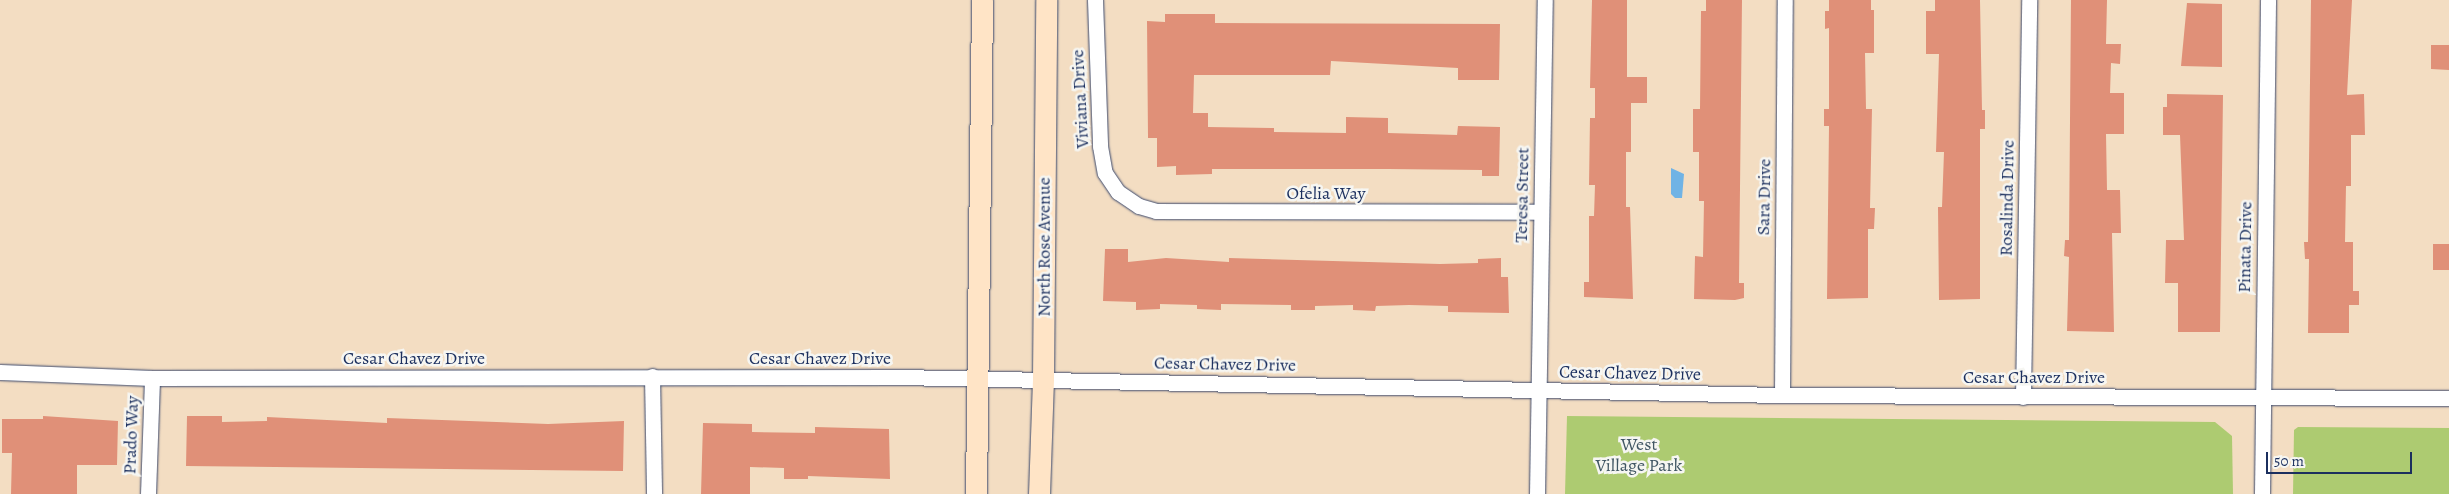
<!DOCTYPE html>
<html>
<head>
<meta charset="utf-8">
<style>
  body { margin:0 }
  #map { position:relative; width:2449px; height:494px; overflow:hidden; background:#f3ddc2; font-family:Alegreya,serif }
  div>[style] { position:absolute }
  .green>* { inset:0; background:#adcb71 }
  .water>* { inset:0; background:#70b3e5 }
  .building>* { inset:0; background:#e09078 }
  .roads { filter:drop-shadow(0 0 1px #3b496d) drop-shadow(0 0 1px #3b496d) }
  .minor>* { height:15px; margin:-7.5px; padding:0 7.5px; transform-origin:7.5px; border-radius:7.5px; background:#fff }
  .secondary>* { height:21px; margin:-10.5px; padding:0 10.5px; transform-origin:10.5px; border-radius:10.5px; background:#ffe4c6 }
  span { translate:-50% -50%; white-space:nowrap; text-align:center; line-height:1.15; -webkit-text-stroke:5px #f6f6f2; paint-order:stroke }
  .street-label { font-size:18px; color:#1b2f5e }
  .park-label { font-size:18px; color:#405663 }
  .scale { position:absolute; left:2266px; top:452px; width:146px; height:22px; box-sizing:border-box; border:2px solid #1b2f5e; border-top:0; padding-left:6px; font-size:15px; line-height:18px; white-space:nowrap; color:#1b2f5e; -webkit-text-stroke:4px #f6f6f2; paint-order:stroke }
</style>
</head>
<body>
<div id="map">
  <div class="green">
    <i style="clip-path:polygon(1567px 416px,2215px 422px,2232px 436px,2233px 494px,1565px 494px)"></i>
    <i style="clip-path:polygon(2298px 427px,2449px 428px,2449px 494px,2293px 494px,2294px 430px)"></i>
  </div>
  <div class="water">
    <i style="clip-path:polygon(1671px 168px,1684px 174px,1682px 198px,1675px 198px,1671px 194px)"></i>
  </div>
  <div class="building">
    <i style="clip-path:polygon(1592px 0,1627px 0,1627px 77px,1647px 77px,1647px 103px,1631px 103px,1631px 152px,1626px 152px,1626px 207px,1630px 207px,1633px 299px,1584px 297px,1584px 282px,1589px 282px,1589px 216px,1594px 216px,1595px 185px,1589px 185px,1590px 118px,1595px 118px,1595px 88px,1590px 88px)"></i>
    <i style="clip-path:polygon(1706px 0,1742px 0,1739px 283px,1744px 283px,1744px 298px,1735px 300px,1694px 299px,1695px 256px,1703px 257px,1704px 201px,1699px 201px,1699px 152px,1693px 152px,1693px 109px,1700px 109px,1701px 11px,1706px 11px)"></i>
    <i style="clip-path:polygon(1829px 0,1871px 0,1871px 10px,1874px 10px,1874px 53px,1865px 53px,1866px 109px,1872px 109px,1870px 208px,1875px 208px,1874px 229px,1868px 229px,1868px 298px,1827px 299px,1829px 126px,1824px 126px,1824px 109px,1829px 109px,1829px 28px,1825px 29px,1825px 11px,1829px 11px)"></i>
    <i style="clip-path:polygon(1935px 0,1980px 0,1982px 110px,1985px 110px,1985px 129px,1980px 129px,1980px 299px,1939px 300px,1938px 207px,1942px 207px,1944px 152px,1936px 152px,1939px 54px,1926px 54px,1926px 11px,1935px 11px)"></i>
    <i style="clip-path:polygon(2071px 0,2107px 0,2106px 44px,2121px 44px,2120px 64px,2111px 63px,2110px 93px,2124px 93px,2124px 134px,2106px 134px,2107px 190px,2120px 190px,2121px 233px,2112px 233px,2114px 332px,2067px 331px,2069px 257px,2064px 256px,2065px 240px,2069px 240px)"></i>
    <i style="clip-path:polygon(2311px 0,2352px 0,2347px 95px,2364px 94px,2365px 135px,2351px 135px,2351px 186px,2346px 186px,2345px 242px,2353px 242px,2353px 291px,2359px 291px,2359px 305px,2349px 305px,2349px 333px,2308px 333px,2309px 259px,2305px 259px,2304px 242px,2308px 242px)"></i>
    <i style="clip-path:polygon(2187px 3px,2222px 4px,2222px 67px,2181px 66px)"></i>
    <i style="clip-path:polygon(1165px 14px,1215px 14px,1215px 23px,1500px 24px,1499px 80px,1458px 80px,1458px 68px,1331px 61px,1330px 75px,1194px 75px,1193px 113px,1208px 113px,1208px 127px,1274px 128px,1274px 132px,1346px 133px,1346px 117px,1388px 118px,1388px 133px,1457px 135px,1458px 126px,1500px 127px,1499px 176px,1482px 176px,1482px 170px,1388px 169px,1212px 169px,1212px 174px,1176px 175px,1176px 166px,1157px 167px,1157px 138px,1148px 138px,1147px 21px,1165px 22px)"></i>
    <i style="clip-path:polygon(2431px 45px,2449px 45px,2449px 70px,2431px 69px)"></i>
    <i style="clip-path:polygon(2167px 94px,2223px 95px,2220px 332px,2178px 332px,2178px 283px,2165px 283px,2166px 240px,2184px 240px,2180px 135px,2163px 135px,2163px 107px,2167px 107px)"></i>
    <i style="clip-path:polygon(2433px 244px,2449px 244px,2449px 270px,2433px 270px)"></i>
    <i style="clip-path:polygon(1105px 249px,1128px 249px,1128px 262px,1166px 258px,1229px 262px,1229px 258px,1440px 264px,1478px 263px,1478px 259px,1501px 258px,1501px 277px,1508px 277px,1509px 313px,1448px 312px,1448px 306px,1409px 305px,1376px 306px,1375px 311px,1353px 310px,1353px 305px,1315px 306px,1315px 310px,1291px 310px,1291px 305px,1221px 304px,1221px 310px,1197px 309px,1197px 305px,1160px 304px,1160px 309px,1136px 310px,1136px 302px,1103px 301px)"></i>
    <i style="clip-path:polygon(43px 416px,118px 421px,117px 465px,77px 465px,77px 494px,11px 494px,12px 453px,2px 453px,2px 419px,43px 419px)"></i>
    <i style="clip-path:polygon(187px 416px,222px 416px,222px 422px,267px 421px,267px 417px,387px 423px,387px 418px,548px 424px,624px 421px,623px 471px,186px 466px)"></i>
    <i style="clip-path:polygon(703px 423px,752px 424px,752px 432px,815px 433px,815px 427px,889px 429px,890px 479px,808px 476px,808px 479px,784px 479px,784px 468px,750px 467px,750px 494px,701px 494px)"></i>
  </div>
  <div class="roads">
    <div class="minor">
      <i style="left:1095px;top:0;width:146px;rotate:88deg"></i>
      <i style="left:1100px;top:146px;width:27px;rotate:80deg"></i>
      <i style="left:1105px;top:173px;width:23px;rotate:56deg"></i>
      <i style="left:1118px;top:192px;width:25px;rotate:34deg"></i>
      <i style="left:1139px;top:206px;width:18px;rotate:16deg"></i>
      <i style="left:1156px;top:211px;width:384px;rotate:0.1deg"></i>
      <i style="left:0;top:372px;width:152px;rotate:2.3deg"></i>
      <i style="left:152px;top:378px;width:747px;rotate:-0.08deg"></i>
      <i style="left:899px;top:377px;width:883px;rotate:1.17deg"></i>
      <i style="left:1782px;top:395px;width:667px;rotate:0.26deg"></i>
      <i style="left:652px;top:376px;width:118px;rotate:89deg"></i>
      <i style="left:1782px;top:395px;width:395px;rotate:-89.6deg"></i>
      <i style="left:2023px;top:397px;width:397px;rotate:-89.1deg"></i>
      <i style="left:148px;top:494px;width:116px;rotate:-88deg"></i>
      <i style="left:1537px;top:494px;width:494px;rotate:-89.1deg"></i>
      <i style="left:2262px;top:494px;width:494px;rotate:-89.3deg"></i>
    </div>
    <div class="secondary">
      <i style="left:976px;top:494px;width:494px;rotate:-89.3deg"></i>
      <i style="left:1039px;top:494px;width:115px;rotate:-88deg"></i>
      <i style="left:1043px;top:379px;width:379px;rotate:-89.5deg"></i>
    </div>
  </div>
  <div class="street-label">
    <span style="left:1080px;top:99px;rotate:-93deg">Viviana Drive</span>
    <span style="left:1326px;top:193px">Ofelia Way</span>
    <span style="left:1522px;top:195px;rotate:-89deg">Teresa Street</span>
    <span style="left:1764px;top:197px;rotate:-89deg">Sara Drive</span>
    <span style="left:2007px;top:198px;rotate:-89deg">Rosalinda Drive</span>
    <span style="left:1044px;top:247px;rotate:-90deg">North Rose Avenue</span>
    <span style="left:2245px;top:247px;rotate:-89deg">Pinata Drive</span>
    <span style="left:414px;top:358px">Cesar Chavez Drive</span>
    <span style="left:820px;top:358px">Cesar Chavez Drive</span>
    <span style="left:1225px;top:364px;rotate:1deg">Cesar Chavez Drive</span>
    <span style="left:1630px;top:373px;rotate:1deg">Cesar Chavez Drive</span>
    <span style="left:2034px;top:377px">Cesar Chavez Drive</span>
    <span style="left:131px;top:435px;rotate:-88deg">Prado Way</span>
  </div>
  <div class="park-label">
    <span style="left:1639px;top:455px">West<br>Village Park</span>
  </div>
  <div class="scale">50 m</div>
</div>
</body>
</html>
